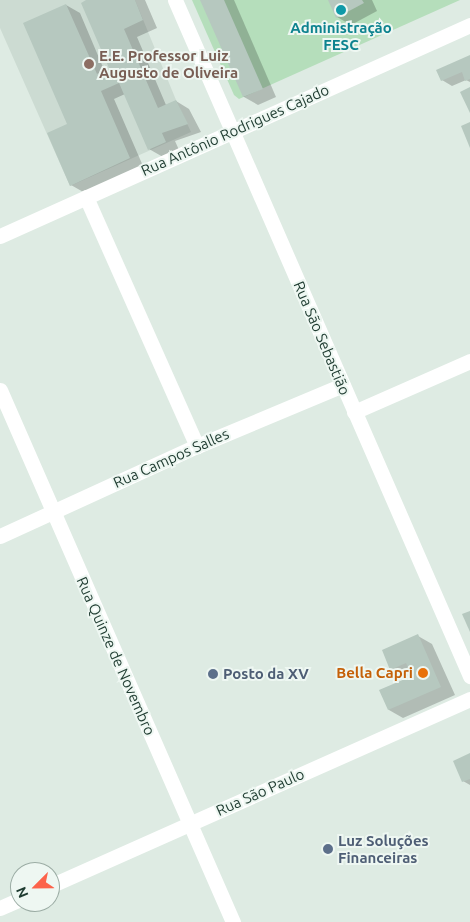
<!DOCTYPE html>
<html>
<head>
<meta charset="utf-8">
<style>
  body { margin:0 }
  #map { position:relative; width:470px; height:922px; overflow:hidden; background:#deebe3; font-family:Ubuntu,sans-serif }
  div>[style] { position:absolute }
  .built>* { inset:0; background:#ccdbd2 }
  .green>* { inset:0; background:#b5debb }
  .shadow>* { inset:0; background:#0003 }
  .building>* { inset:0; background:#b6c8bf }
  .minor>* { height:15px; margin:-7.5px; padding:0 7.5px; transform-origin:7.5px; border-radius:7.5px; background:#fff }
  .dots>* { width:14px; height:14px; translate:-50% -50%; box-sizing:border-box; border:2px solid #eef7f2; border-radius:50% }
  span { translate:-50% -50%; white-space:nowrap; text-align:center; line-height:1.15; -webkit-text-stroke:4px #eef7f2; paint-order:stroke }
  .culture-label { font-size:15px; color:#0d838f; font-weight:700 }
  .education-label { font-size:15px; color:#785e54; font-weight:700 }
  .left { translate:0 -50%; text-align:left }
  .street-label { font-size:15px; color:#1e3b30 }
  .food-label { font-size:15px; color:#c56008; font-weight:700 }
  .right { translate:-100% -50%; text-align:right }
  .service-label { font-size:15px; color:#4e5e75; font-weight:700 }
  .north { position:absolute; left:10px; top:862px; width:50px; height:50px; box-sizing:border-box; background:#eef7f2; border:1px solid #9baca4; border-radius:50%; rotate:247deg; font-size:14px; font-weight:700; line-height:20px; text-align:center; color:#1e3b30 }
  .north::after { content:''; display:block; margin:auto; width:18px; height:22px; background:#fc634b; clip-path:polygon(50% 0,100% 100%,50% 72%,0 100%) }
</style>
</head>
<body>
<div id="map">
  <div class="built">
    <i style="clip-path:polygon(0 0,135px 0,176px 100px,191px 132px,70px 186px,0 28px)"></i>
  </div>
  <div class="green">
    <i style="clip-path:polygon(192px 0,460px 0,239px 99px,234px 95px)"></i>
  </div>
  <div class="shadow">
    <i style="clip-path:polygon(88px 0,145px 0,157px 28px,137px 37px,166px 105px,176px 101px,189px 109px,201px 132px,175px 141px,179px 150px,163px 157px,149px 149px,125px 94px,114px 99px,143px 166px,85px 193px,71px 185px,66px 5px,80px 13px,105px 72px,111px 69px)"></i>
    <i style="clip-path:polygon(201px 0,234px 0,276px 97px,258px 105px,244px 97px)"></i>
    <i style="clip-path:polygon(330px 0,372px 0,377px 11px,351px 25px,337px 17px)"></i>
    <i style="clip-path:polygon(470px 56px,470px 82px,466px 80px,452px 86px,442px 80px)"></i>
    <i style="clip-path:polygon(418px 636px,432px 644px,455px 695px,403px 718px,389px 710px,381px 691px,413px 677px,412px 674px,405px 677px,391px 669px)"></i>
    <i style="clip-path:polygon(470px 755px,470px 785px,463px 781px)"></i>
  </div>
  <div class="building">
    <i style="clip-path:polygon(86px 0,135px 0,143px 20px,124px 29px,158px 108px,176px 100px,188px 124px,162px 133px,166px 142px,148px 150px,119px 83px,101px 91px,130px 158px,70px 186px,47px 133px,67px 124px,23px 23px,66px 4px,97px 74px,109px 68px,81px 3px)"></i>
    <i style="clip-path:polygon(200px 0,224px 0,263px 89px,243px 97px)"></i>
    <i style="clip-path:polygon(328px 0,362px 0,364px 3px,336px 18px)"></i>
    <i style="clip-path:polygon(470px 55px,470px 79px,465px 81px,462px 72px,441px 81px,436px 70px)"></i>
    <i style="clip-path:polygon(470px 87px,470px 113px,460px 92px)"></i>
    <i style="clip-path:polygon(470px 122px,470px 148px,461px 126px)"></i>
    <i style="clip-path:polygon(470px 611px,470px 632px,462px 614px)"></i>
    <i style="clip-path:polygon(418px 634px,441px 687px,388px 710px,379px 690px,412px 676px,406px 663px,390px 670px,382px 650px)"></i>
    <i style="clip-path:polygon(470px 753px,470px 779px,462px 782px,453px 761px)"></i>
  </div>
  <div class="minor">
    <i style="left:175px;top:0;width:738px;rotate:66.42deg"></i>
    <i style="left:86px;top:197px;width:273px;rotate:66deg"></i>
    <i style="left:0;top:236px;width:515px;rotate:-24.18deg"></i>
    <i style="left:0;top:390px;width:581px;rotate:66.35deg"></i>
    <i style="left:354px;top:412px;width:127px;rotate:-23.7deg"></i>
    <i style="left:0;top:536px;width:217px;rotate:-24.6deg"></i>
    <i style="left:197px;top:446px;width:158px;rotate:-22.7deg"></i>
    <i style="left:50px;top:886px;width:460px;rotate:-24deg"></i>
    <i style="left:0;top:908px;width:22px;rotate:-24deg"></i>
  </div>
  <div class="dots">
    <i style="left:341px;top:10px;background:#0f9aa8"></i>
    <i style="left:89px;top:64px;background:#8d6e63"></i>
    <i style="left:423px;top:673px;background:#e8710a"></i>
    <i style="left:213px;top:674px;background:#5c6f8a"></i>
    <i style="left:328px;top:849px;background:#5c6f8a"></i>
  </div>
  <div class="culture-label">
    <span style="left:341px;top:36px">Administração<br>FESC</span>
  </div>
  <div class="education-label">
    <span class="left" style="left:99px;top:64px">E.E. Professor Luiz<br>Augusto de Oliveira</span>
  </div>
  <div class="street-label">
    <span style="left:235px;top:130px;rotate:-24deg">Rua Antônio Rodrigues Cajado</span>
    <span style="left:322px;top:338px;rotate:67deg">Rua São Sebastião</span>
    <span style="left:171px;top:458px;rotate:-24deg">Rua Campos Salles</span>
    <span style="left:116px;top:656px;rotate:66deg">Rua Quinze de Novembro</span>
    <span style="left:260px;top:792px;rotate:-24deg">Rua São Paulo</span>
  </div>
  <div class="food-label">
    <span class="right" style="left:413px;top:673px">Bella Capri</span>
  </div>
  <div class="service-label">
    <span class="left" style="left:223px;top:674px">Posto da XV</span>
    <span class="left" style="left:338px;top:849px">Luz Soluções<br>Financeiras</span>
  </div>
  <div class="north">N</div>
</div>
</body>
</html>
